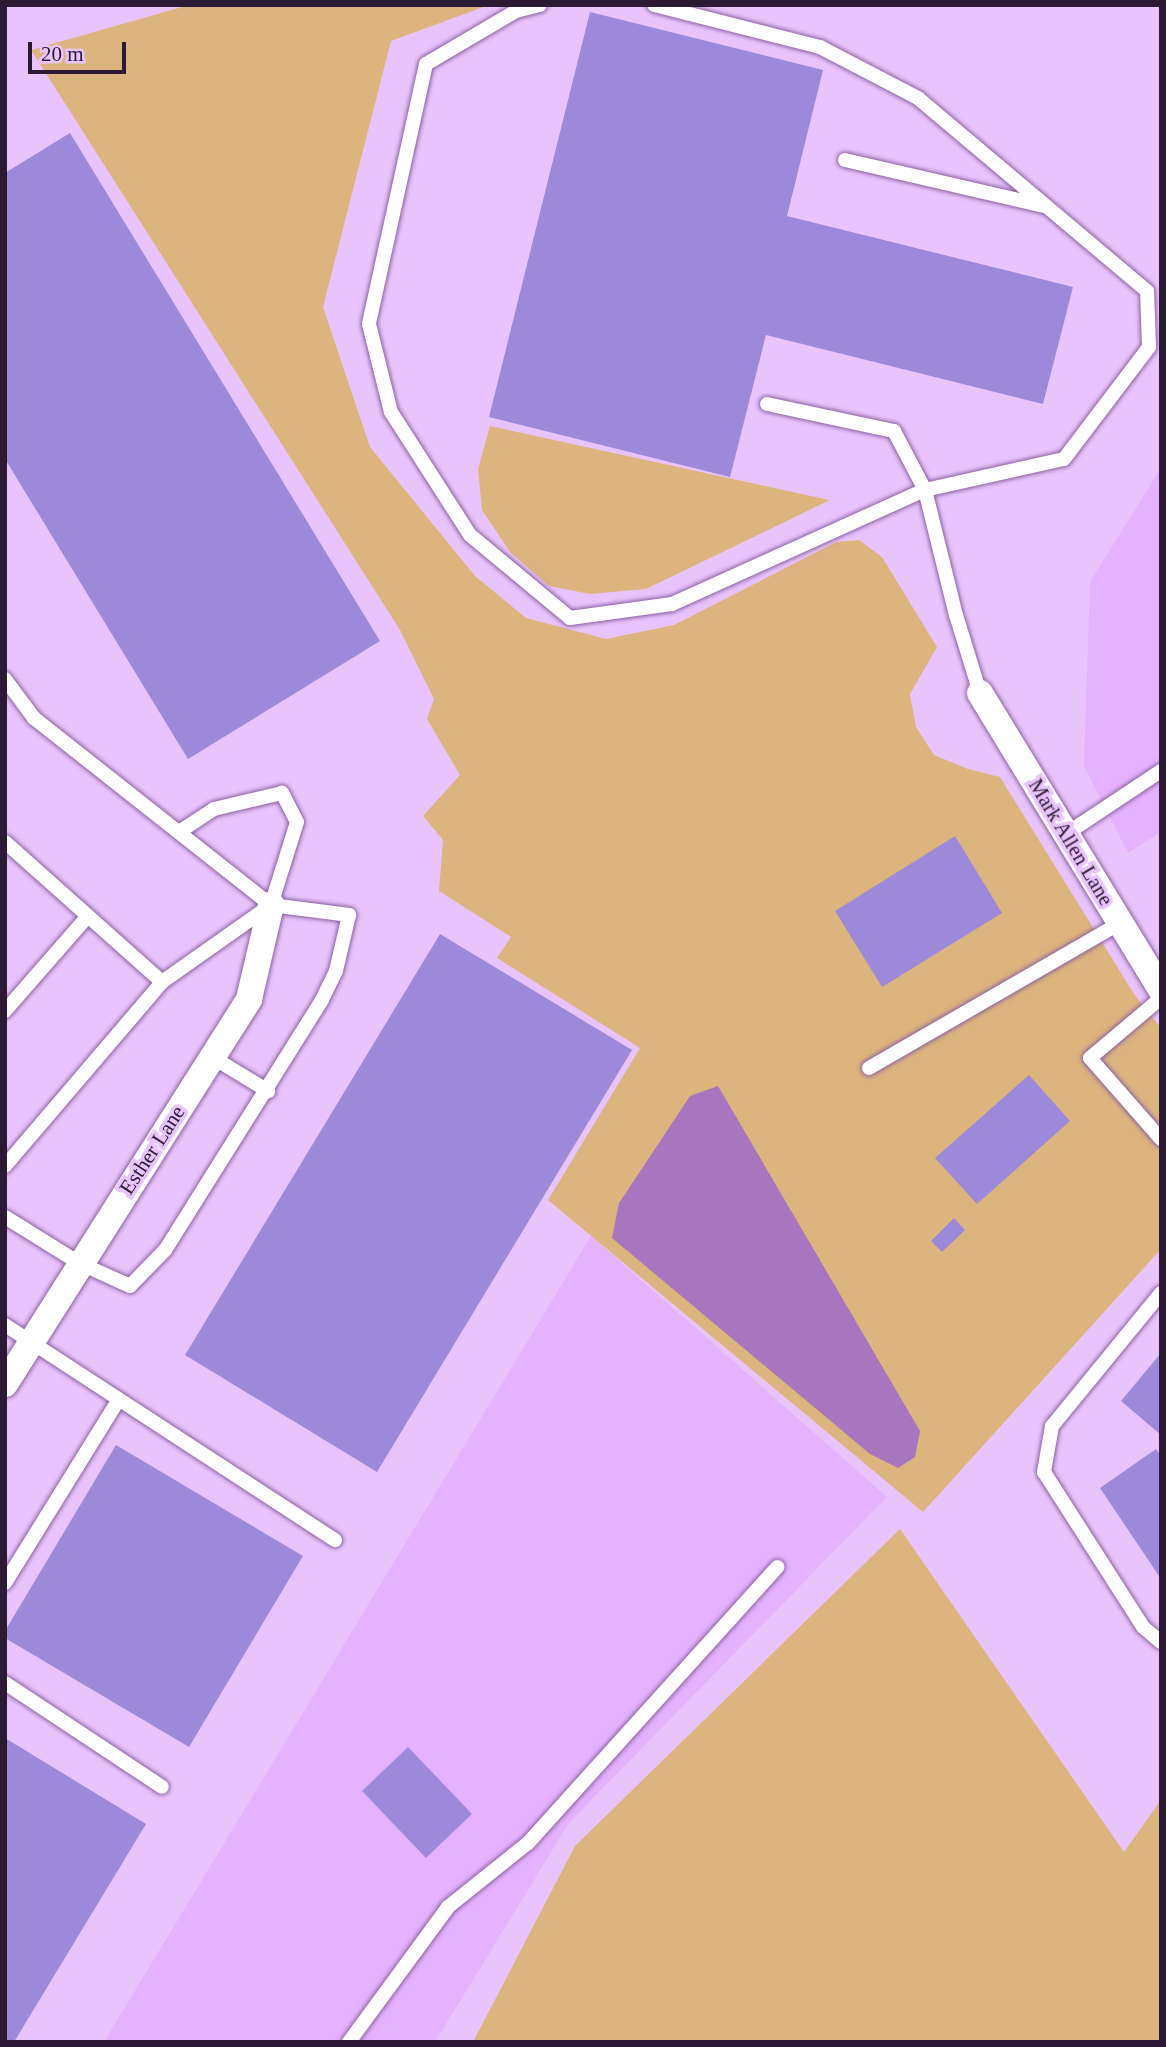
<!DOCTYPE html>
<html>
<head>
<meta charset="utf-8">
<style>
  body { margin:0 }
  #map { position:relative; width:1166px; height:2047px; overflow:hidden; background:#e9c4fc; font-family:Georgia,serif }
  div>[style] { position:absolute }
  .built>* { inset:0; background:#e5b2fe }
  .green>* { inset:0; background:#dcb47e }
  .water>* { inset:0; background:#a776bf }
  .building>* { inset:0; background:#9c89d9 }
  .roads { filter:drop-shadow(0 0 2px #8c61a1) drop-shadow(0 0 2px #8c61a1) }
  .service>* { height:14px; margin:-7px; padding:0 7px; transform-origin:7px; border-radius:7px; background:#fff }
  .minor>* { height:26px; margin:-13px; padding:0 13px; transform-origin:13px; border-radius:13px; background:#fff }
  span { translate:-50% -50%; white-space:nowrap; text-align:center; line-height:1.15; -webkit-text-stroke:7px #e9c4fc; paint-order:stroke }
  .street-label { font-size:21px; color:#2c1a34 }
  .frame { position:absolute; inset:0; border:7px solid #2c1a34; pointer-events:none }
  .scale { position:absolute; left:28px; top:42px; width:98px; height:32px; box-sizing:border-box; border:4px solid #2c1a34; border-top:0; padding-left:9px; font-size:21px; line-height:24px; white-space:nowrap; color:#2c1a34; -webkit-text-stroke:5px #e9c4fc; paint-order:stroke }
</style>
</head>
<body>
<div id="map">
  <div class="built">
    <i style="clip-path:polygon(1161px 468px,1161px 832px,1128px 853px,1084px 766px,1090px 582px)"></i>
    <i style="clip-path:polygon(591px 1236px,887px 1497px,569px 1823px,435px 2042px,104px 2042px)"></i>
  </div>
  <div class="green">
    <i style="clip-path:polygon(189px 5px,489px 5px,391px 41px,323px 307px,370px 447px,475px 576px,526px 618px,606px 639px,674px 625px,836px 542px,859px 540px,882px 557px,937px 647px,910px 694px,916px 727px,934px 755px,968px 769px,1000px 777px,1134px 994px,1161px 1028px,1161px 1249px,923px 1512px,548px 1200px,640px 1048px,497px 958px,511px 937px,439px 891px,443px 840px,423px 816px,460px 775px,427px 719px,434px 699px,400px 630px,31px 50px)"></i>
    <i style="clip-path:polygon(490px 426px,829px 500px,830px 500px,646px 589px,590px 594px,549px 586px,510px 552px,482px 510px,478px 469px)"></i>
    <i style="clip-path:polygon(900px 1529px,1124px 1852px,1161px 1800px,1161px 2042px,473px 2042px,575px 1846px)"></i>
  </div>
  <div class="water">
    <i style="clip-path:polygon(718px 1086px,920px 1431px,915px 1457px,898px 1468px,870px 1454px,612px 1238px,619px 1203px,690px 1096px)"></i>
  </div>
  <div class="building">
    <i style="clip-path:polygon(590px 12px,823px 70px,787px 216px,1073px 287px,1043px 404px,766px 335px,730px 477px,489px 417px)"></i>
    <i style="clip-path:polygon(70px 133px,380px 641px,188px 759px,5px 459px,5px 173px)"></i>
    <i style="clip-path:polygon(955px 836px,1002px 913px,882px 987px,835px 911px)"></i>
    <i style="clip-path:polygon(440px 934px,632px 1050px,377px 1472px,185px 1355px)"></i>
    <i style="clip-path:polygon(1029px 1075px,1070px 1121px,977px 1204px,935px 1158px)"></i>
    <i style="clip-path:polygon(954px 1218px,965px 1230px,942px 1252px,931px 1241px)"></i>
    <i style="clip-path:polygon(1161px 1353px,1161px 1435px,1121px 1401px)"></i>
    <i style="clip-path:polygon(116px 1445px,303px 1556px,189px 1747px,5px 1638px,5px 1631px)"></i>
    <i style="clip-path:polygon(1156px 1449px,1161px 1456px,1161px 1579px,1100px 1488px)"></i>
    <i style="clip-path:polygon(5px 1738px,146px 1824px,14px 2042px,5px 2042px)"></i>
    <i style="clip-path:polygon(408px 1747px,472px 1814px,426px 1858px,362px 1791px)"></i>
  </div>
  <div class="roads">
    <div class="service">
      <i style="left:540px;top:5px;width:25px;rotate:166deg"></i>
      <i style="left:516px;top:11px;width:104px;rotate:149.5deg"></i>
      <i style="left:426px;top:64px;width:266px;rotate:102.4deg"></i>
      <i style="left:369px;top:324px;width:91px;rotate:76deg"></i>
      <i style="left:391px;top:412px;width:146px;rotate:57.3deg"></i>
      <i style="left:470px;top:535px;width:130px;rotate:39.7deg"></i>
      <i style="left:570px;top:618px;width:103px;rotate:-7.8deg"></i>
      <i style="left:672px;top:604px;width:277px;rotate:-24.3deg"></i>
      <i style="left:925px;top:490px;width:142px;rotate:-12.6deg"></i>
      <i style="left:1064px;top:459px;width:141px;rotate:-52.8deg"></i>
      <i style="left:1149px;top:347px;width:56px;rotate:-92deg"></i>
      <i style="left:1147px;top:291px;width:299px;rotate:-139.9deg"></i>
      <i style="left:918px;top:98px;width:110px;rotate:-152.5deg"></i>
      <i style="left:820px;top:47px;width:171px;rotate:-165.8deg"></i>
      <i style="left:845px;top:160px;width:204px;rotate:13deg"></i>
      <i style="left:767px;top:404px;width:130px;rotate:12deg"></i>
      <i style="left:894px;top:431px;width:67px;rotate:62.3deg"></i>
      <i style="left:925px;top:490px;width:129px;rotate:76.1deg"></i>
      <i style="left:956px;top:615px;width:82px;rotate:72.9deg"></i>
      <i style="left:5px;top:679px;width:49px;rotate:53.4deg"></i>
      <i style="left:34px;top:718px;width:302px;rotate:38.3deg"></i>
      <i style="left:271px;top:905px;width:79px;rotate:7.3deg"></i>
      <i style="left:349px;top:915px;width:57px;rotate:103.1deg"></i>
      <i style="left:336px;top:971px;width:32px;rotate:116deg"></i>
      <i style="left:322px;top:1000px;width:295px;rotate:122.1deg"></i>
      <i style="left:165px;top:1250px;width:50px;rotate:134.2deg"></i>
      <i style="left:130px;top:1286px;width:56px;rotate:-155.7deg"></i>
      <i style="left:79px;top:1263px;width:87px;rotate:-148.1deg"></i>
      <i style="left:1066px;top:834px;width:114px;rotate:-33.6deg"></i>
      <i style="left:5px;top:842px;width:210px;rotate:41.7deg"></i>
      <i style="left:1161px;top:998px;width:93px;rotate:139.8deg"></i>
      <i style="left:1090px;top:1058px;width:108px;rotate:48.8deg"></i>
      <i style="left:5px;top:1011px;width:126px;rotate:-48.9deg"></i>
      <i style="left:212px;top:1057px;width:66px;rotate:31.3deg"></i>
      <i style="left:869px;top:1068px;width:290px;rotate:-30deg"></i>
      <i style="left:5px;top:1166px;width:242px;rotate:-49.5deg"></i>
      <i style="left:162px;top:982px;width:133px;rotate:-35.2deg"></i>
      <i style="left:271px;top:905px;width:87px;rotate:-72.6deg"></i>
      <i style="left:297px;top:822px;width:33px;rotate:-117deg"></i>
      <i style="left:282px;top:793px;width:70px;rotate:166.8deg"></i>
      <i style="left:214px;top:809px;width:42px;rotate:146.7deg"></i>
      <i style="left:1161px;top:1293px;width:172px;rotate:129.3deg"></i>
      <i style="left:1052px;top:1426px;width:47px;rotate:99.9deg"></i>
      <i style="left:1044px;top:1472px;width:184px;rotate:57.4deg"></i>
      <i style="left:1143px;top:1627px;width:23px;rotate:40deg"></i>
      <i style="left:5px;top:1325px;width:394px;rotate:33.1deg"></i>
      <i style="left:5px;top:1583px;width:216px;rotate:-58.2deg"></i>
      <i style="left:5px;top:1683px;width:188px;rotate:33.5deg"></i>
      <i style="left:349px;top:2042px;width:167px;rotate:-53.7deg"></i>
      <i style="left:448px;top:1907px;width:102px;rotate:-38.7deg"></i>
      <i style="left:528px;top:1843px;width:372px;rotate:-47.9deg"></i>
    </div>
    <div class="minor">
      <i style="left:980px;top:693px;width:348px;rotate:58.6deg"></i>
      <i style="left:5px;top:1384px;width:456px;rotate:-57.6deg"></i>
      <i style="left:249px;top:999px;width:97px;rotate:-76.8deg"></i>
    </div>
  </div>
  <div class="street-label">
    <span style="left:1071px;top:842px;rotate:59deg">Mark Allen Lane</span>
    <span style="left:152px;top:1150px;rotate:-57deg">Esther Lane</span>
  </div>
  <div class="frame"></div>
  <div class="scale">20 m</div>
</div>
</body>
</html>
